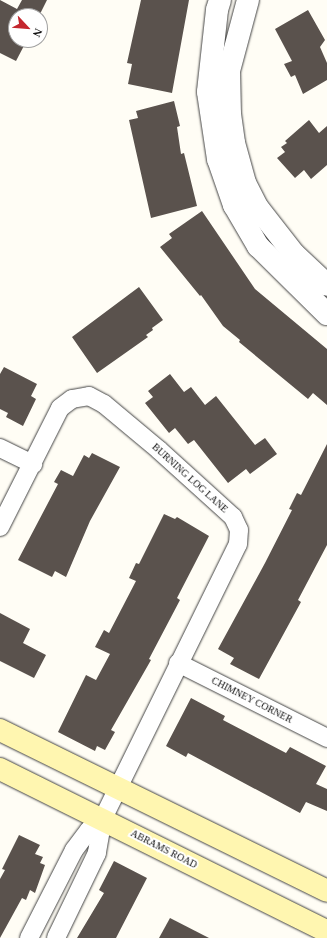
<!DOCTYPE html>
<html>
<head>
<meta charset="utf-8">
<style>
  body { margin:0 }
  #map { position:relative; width:327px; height:938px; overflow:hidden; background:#fffdf5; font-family:Georgia,serif }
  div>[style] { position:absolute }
  .building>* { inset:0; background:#5a524d }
  .roads { filter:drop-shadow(0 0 1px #444) drop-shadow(0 0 1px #444) }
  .minor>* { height:18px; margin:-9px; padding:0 9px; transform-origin:9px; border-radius:9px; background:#fff }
  .tertiary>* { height:22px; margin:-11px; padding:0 11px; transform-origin:11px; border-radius:11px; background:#fff }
  .secondary>* { height:22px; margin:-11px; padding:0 11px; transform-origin:11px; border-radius:11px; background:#fff6b0 }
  span { translate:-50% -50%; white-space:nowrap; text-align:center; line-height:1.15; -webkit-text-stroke:4px #fff; paint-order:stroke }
  .street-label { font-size:10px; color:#111 }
  .north { position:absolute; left:8px; top:8px; width:40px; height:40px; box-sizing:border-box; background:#fff; border:1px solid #a0a0a0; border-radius:50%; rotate:116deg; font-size:11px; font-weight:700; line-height:16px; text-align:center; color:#111 }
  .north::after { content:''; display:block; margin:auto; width:14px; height:18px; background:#c4262e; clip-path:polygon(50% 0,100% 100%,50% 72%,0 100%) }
</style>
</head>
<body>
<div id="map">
  <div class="building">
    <i style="clip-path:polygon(0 0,17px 9px,22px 0,47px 0,39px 16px,16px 16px,16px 40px,27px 40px,16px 61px,0 53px)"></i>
    <i style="clip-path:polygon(141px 0,189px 0,172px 93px,128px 84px,132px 64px,127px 63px)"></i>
    <i style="clip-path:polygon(308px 10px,325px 40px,320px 47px,327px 63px,327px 80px,303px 94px,295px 75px,291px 77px,284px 64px,292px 61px,275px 29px)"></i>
    <i style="clip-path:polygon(174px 101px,180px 126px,177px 127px,181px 154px,184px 153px,197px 206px,151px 218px,129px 120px,138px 118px,136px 111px)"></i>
    <i style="clip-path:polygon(309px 120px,319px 133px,327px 126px,327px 165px,311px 179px,304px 170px,295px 178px,277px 158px,285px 152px,281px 147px,287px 143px,285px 141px)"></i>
    <i style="clip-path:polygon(202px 211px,255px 289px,327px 349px,327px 405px,313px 393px,308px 399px,239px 342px,240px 340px,223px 326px,201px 295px,200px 296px,160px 247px,172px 238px,169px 234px)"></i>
    <i style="clip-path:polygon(139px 287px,163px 320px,152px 328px,153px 330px,146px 335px,148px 337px,97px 373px,72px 337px)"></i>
    <i style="clip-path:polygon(4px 367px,37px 384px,31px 396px,36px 399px,23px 426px,6px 417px,8px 413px,0 409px,0 374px)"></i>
    <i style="clip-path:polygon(170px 374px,184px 392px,191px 387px,205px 405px,216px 396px,255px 445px,265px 438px,277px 454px,250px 474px,246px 469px,228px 483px,194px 440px,188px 444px,175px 428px,169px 433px,145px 403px,153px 397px,148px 391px)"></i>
    <i style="clip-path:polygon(327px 444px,327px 545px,298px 600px,301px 602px,259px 679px,230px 664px,234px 658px,218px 649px,265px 563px,292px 510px,289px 509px,297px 493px,301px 495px)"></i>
    <i style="clip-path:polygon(92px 453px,120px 467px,90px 521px,66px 577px,55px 571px,52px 577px,18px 560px,58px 484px,54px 482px,61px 470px,73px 476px,84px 455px,89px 458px)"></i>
    <i style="clip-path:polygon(164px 514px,175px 519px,177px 517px,209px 536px,177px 598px,180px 600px,149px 659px,151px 660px,111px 730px,115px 732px,105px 750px,97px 746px,95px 751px,58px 732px,86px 675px,96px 680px,110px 654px,95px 647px,104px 630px,109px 633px,136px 581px,129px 578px,136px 563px,139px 564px)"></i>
    <i style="clip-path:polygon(0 613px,30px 629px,23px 643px,46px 655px,34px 678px,0 661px)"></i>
    <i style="clip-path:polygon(191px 698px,225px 716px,223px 720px,286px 753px,290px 747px,326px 766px,316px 784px,327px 789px,327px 811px,306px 802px,300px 813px,188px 753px,186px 757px,166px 746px)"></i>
    <i style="clip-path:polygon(19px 835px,40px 845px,35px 854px,43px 857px,40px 863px,45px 865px,35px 893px,30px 890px,26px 900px,22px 898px,0 938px,0 879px,5px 870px,2px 869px)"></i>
    <i style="clip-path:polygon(114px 861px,147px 878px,116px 938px,77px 938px,104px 893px,99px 890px)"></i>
    <i style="clip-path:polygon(170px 918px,209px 938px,159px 938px)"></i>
  </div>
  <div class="roads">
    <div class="minor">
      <i style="left:0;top:448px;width:37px;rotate:26deg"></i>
      <i style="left:0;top:527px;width:133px;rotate:-63.2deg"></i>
      <i style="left:60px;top:408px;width:15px;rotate:-37deg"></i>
      <i style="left:72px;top:399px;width:17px;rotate:-10deg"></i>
      <i style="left:89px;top:396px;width:17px;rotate:28deg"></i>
      <i style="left:104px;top:404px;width:72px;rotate:39.9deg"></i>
      <i style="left:159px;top:450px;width:100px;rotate:42.2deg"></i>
      <i style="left:233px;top:517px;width:14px;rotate:65deg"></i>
      <i style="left:239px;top:530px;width:14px;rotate:94deg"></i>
      <i style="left:238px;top:544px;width:305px;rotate:116.2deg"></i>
      <i style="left:103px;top:818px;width:36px;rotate:100deg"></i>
      <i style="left:97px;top:853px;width:94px;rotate:115.8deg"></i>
      <i style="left:178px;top:663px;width:167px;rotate:26.7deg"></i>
      <i style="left:29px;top:938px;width:99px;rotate:-62.9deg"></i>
      <i style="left:74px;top:850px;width:25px;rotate:-53deg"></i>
      <i style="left:89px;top:830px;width:18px;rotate:-41deg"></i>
    </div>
    <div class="tertiary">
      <i style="left:220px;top:0;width:10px;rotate:107deg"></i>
      <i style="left:217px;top:10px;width:82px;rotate:96.3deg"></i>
      <i style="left:208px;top:92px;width:68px;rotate:81.5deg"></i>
      <i style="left:218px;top:159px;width:49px;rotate:70.8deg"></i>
      <i style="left:234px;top:205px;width:48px;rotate:59.7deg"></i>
      <i style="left:258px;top:246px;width:97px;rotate:44.6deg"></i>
      <i style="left:248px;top:0;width:73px;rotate:105deg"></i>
      <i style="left:229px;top:71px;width:43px;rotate:88.7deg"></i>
      <i style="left:230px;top:114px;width:29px;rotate:82deg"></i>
      <i style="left:234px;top:143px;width:41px;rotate:74.6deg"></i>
      <i style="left:245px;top:183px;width:28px;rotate:63deg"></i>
      <i style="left:258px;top:208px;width:58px;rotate:52deg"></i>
      <i style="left:294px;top:254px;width:45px;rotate:43.2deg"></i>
    </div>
    <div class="secondary">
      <i style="left:0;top:730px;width:364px;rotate:26.2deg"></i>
      <i style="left:0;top:769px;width:365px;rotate:26.4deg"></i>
    </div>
  </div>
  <div class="street-label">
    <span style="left:190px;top:478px;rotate:42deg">BURNING LOG LANE</span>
    <span style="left:252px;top:700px;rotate:27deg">CHIMNEY CORNER</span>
    <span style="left:164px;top:849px;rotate:27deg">ABRAMS ROAD</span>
  </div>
  <div class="north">N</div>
</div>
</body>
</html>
